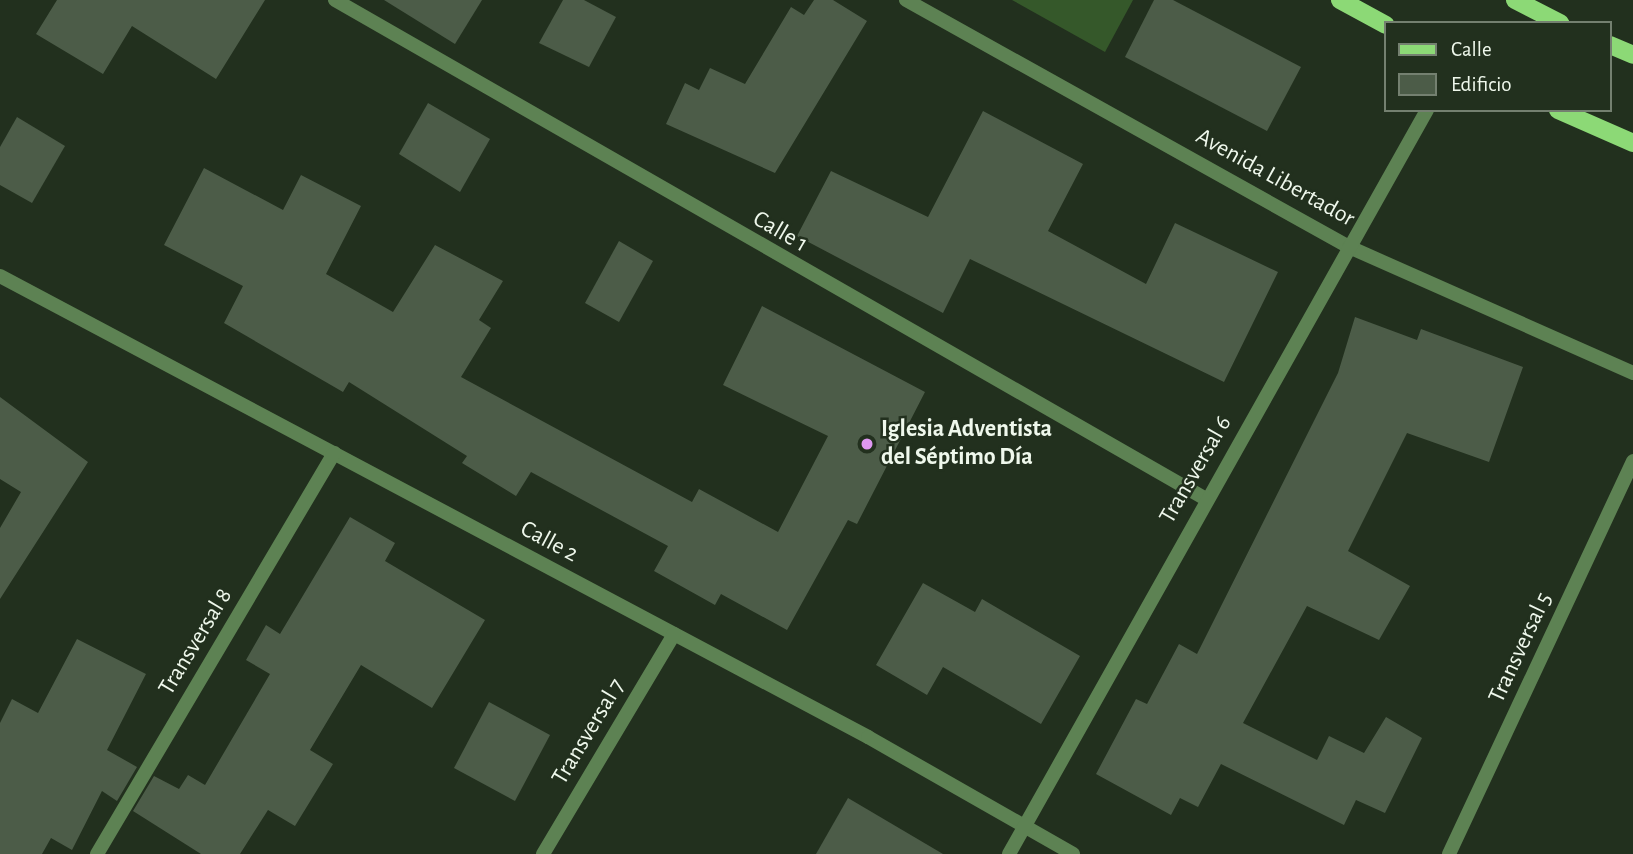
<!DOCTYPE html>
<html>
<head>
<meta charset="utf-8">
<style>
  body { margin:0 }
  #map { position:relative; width:1633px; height:854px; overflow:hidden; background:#22301e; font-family:"Alegreya Sans",sans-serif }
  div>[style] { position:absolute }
  .green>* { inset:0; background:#35582a }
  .building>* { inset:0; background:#4c5c48 }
  .street>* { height:14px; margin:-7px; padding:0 7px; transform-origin:7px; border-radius:7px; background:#5d8253 }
  .primary>* { height:18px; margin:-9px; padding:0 9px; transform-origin:9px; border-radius:9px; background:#8cd976 }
  .dots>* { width:19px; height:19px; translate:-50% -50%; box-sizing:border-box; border:4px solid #22301e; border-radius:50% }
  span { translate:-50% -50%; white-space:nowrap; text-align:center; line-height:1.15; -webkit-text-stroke:5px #22301e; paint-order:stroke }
  .street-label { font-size:24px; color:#eff8ec }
  .poi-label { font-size:24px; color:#eff8ec; font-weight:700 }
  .left { translate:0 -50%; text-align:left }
  .legend { position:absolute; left:1384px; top:21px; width:228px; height:91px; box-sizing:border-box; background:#22301e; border:2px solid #748070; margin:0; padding:9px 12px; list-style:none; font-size:21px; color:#eff8ec }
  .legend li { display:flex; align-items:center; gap:14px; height:35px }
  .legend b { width:35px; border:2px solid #748070 }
</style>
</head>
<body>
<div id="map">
  <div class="green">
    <i style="clip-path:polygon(1012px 0,1133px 0,1105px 52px)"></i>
  </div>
  <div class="building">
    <i style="clip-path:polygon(57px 0,265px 0,216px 79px,132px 26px,103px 74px,36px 34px)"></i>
    <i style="clip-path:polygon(384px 0,482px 0,455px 44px)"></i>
    <i style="clip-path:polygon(563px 0,584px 0,616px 17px,589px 67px,539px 43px)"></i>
    <i style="clip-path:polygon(814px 0,833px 0,867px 21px,775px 173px,666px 124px,685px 83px,699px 90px,710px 68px,745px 84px,791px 7px,804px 15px)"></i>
    <i style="clip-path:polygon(1154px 0,1173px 0,1301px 67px,1267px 131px,1125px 57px)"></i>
    <i style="clip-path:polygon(428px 103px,490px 139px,460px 192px,399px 154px)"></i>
    <i style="clip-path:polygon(983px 111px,1083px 164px,1048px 231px,1146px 284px,1175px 223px,1278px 272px,1224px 382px,970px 259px,943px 313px,797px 236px,831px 171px,928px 217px)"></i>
    <i style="clip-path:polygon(17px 117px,65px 146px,32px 203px,0 185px,0 147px)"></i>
    <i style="clip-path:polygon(204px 168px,283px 210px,301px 175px,361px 206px,326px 274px,393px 312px,435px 245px,503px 281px,479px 320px,491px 328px,461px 377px,692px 502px,699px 489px,778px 532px,828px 436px,723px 385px,762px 306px,925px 392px,857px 524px,848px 520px,787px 630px,721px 594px,715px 605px,654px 571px,668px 546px,531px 472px,516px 496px,462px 463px,467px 456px,349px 382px,343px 392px,224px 323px,243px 286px,164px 245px)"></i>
    <i style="clip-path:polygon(619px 241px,653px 261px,619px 322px,585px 303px)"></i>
    <i style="clip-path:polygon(1355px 317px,1417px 340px,1421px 329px,1523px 367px,1489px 462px,1407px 433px,1348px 551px,1410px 586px,1379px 640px,1307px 606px,1243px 723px,1317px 760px,1329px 736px,1364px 753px,1386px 717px,1422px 738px,1385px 813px,1356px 800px,1344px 825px,1221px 764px,1198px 807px,1180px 798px,1171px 815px,1096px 774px,1136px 699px,1147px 704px,1179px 644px,1197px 654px,1338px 373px)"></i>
    <i style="clip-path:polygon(0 397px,88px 462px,0 599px,0 528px,21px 492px,0 479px)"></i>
    <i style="clip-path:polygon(350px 517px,395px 543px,385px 561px,485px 620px,432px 708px,361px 665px,310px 750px,333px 764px,295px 826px,268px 810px,240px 854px,201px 854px,133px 811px,154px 776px,179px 789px,188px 775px,205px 785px,270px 674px,246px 660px,266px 625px,280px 634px)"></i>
    <i style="clip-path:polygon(923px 583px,975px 612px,982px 599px,1080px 656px,1041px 724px,943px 667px,927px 695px,876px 665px)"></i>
    <i style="clip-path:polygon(77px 639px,146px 674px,107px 750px,137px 767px,117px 801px,102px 791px,72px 850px,51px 838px,42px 854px,0 854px,0 723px,12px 699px,38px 713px)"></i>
    <i style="clip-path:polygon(489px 702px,550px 735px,515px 801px,454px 768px)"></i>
    <i style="clip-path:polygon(848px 798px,943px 854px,816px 854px)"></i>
  </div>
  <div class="street">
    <i style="left:335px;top:0;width:1004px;rotate:29.81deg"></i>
    <i style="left:906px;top:0;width:507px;rotate:29.14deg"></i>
    <i style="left:1349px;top:247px;width:311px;rotate:23.9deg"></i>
    <i style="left:0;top:276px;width:983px;rotate:27.97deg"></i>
    <i style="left:868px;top:737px;width:236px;rotate:29.7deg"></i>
    <i style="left:97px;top:854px;width:466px;rotate:-59.4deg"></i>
    <i style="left:543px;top:854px;width:256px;rotate:-59.2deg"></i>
    <i style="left:1009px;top:854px;width:853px;rotate:-60.67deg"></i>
    <i style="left:1449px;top:854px;width:434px;rotate:-64.9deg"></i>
  </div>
  <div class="primary">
    <i style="left:1340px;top:0;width:52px;rotate:28.5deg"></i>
    <i style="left:1515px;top:0;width:51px;rotate:27.1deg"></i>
    <i style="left:1610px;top:45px;width:25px;rotate:23deg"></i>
    <i style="left:1558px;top:110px;width:82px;rotate:23.7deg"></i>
  </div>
  <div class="dots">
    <i style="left:867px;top:444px;background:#df98f2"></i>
  </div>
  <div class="street-label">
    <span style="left:1275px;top:178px;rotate:29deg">Avenida Libertador</span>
    <span style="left:780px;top:232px;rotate:30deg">Calle 1</span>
    <span style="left:1196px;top:470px;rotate:-60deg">Transversal 6</span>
    <span style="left:549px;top:542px;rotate:28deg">Calle 2</span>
    <span style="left:196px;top:642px;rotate:-59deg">Transversal 8</span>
    <span style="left:1521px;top:648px;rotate:-65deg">Transversal 5</span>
    <span style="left:589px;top:732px;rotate:-59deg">Transversal 7</span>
  </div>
  <div class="poi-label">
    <span class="left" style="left:881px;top:444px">Iglesia Adventista<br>del Séptimo Día</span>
  </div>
  <ul class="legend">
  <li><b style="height:9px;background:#8cd976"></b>Calle</li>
  <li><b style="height:19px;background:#4c5c48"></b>Edificio</li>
  </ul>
</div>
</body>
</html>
